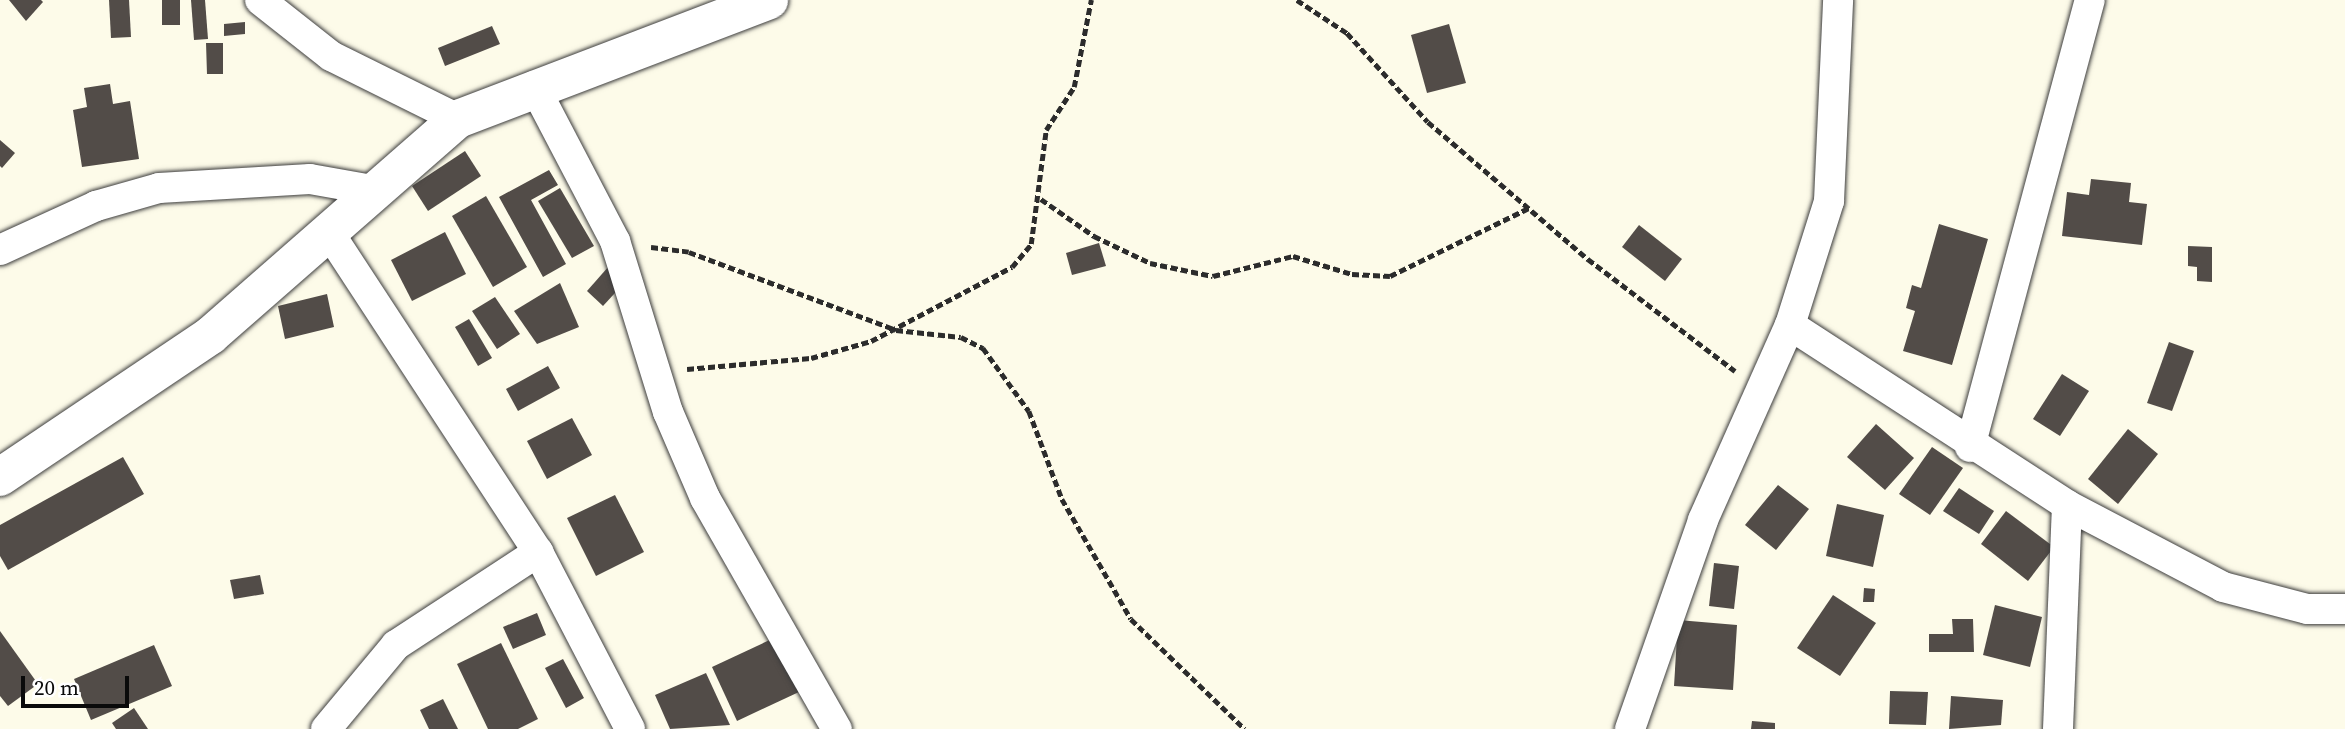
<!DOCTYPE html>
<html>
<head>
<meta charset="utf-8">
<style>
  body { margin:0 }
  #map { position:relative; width:2345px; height:729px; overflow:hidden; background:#fdfbe9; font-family:"Source Serif 4",serif }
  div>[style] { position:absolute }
  .building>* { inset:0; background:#524c48 }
  .path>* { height:4.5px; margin-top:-2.25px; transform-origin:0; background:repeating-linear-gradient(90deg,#2c2c2c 0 7px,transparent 0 10.5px) }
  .roads { filter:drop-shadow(0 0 2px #3d3d3d) drop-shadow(0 0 2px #3d3d3d) }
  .minor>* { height:30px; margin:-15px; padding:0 15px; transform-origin:15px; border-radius:15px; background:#fff }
  .tertiary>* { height:38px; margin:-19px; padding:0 19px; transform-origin:19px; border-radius:19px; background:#fff }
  span { translate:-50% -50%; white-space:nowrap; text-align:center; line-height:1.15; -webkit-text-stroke:7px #fff; paint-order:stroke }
  .scale { position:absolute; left:21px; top:676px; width:108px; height:32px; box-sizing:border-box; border:4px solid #0a0a0a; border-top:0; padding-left:9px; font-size:21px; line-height:24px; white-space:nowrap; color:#0a0a0a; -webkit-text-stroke:5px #fff; paint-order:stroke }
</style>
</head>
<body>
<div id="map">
  <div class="building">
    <i style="clip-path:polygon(9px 0,41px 0,43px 2px,26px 21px)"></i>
    <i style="clip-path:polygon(109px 0,129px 0,131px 37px,111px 38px)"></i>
    <i style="clip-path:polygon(162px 0,180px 0,180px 25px,162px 25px)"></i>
    <i style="clip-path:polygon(191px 0,205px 0,208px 39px,194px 40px)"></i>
    <i style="clip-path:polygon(245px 22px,245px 34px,224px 36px,224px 24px)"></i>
    <i style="clip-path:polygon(1449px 24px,1466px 83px,1427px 93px,1411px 35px)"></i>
    <i style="clip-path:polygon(492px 26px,500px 44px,445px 66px,438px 48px)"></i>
    <i style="clip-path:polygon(206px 43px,223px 43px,223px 74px,207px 74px)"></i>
    <i style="clip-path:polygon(110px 84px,113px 104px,130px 101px,139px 159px,82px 167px,73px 110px,87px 107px,84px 88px)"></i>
    <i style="clip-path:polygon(0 140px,15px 153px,2px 168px,0 166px)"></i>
    <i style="clip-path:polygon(465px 151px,481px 176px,428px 211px,412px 186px)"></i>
    <i style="clip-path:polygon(549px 170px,558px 185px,531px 200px,566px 264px,543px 277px,499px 197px)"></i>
    <i style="clip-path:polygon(2091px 179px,2131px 183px,2129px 202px,2147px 204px,2142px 245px,2062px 236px,2067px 192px,2089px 195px)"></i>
    <i style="clip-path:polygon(560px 188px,594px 246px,572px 258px,538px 201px)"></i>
    <i style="clip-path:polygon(486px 196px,527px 267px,493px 287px,452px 216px)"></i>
    <i style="clip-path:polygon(1939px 224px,1988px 239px,1952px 365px,1903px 351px,1915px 311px,1906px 308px,1912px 285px,1921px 288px)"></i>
    <i style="clip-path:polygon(1639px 225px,1682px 259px,1665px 281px,1622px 247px)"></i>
    <i style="clip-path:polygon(445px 232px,466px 274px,412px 301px,391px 260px)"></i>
    <i style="clip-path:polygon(1099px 243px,1106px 266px,1072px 275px,1066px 253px)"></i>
    <i style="clip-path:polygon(2188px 246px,2212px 247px,2212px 282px,2197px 281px,2197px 267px,2188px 266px)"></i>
    <i style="clip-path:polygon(609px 266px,626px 281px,603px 306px,587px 291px)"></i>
    <i style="clip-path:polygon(560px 283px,579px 327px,537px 344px,514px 311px)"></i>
    <i style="clip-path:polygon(327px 294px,334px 327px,285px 339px,278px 306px)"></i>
    <i style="clip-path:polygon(495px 297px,520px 334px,497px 349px,472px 311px)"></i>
    <i style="clip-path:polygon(469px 319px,492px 358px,478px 366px,455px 327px)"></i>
    <i style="clip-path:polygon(2169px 342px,2194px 351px,2172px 411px,2147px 403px)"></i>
    <i style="clip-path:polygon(548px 366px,560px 388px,518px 411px,506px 389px)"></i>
    <i style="clip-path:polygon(2062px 374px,2089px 391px,2060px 436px,2033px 419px)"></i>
    <i style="clip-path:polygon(572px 418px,592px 455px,547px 479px,527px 441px)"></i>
    <i style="clip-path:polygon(1876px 424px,1914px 458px,1885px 490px,1847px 457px)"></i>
    <i style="clip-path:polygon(2128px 429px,2158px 454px,2118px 504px,2088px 479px)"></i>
    <i style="clip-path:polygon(1932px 447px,1963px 468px,1930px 515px,1899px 494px)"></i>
    <i style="clip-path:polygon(123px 457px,144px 494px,8px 570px,0 556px,0 525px)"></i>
    <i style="clip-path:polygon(1778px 485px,1809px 509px,1776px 550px,1745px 525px)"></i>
    <i style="clip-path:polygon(1959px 488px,1994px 511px,1979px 534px,1943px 511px)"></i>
    <i style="clip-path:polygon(615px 495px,644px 552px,596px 576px,567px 518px)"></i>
    <i style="clip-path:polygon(1837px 504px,1884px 515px,1873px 567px,1826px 556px)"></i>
    <i style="clip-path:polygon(2006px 511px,2054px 547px,2028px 581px,1981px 544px)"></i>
    <i style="clip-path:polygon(1714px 563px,1739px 566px,1734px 609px,1709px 606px)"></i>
    <i style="clip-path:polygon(260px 575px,264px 594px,234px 599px,230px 580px)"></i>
    <i style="clip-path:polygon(1864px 588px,1875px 589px,1874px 602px,1863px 602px)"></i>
    <i style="clip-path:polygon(1833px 595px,1876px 623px,1840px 676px,1797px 648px)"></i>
    <i style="clip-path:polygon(1995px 605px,2042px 617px,2030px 667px,1983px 655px)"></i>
    <i style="clip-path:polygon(537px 613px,546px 635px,513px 649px,503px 627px)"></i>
    <i style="clip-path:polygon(1952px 619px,1973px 619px,1974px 652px,1929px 652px,1929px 634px,1953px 634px)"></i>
    <i style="clip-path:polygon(1678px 620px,1737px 625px,1733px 690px,1674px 686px)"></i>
    <i style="clip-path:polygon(0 631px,38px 684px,8px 706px,0 696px)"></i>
    <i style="clip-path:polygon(774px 638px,799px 692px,737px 721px,712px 667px)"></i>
    <i style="clip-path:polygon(501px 643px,538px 719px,518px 729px,488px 729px,457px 664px)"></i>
    <i style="clip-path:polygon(154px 645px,172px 686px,91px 720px,74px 679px)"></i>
    <i style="clip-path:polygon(563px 659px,584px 698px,566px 708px,545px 668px)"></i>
    <i style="clip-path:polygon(706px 673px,730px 725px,670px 729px,655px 695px)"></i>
    <i style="clip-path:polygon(1890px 691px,1928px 692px,1926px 725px,1889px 724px)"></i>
    <i style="clip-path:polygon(1951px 696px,2003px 700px,2001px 725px,1949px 729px)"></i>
    <i style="clip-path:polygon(443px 699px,458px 729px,429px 729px,420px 710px)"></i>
    <i style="clip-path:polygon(134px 708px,148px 729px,116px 729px,112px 723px)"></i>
    <i style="clip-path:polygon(1752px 721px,1775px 723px,1775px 729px,1751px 729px)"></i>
  </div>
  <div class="path">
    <i style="left:1297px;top:0;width:60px;rotate:33.4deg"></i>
    <i style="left:1347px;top:33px;width:120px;rotate:47.7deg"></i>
    <i style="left:1428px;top:122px;width:211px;rotate:40.6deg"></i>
    <i style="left:1588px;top:259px;width:185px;rotate:37.3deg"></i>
    <i style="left:1041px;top:199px;width:65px;rotate:34.9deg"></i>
    <i style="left:1094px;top:236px;width:62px;rotate:25.7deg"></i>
    <i style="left:1150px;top:263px;width:64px;rotate:11.7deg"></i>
    <i style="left:1213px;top:276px;width:82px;rotate:-14deg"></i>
    <i style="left:1293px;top:256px;width:62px;rotate:17deg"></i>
    <i style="left:1352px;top:274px;width:38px;rotate:3deg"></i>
    <i style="left:1390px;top:276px;width:155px;rotate:-26.1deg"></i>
    <i style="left:651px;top:247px;width:38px;rotate:7deg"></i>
    <i style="left:689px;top:252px;width:221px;rotate:20.6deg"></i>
    <i style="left:896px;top:330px;width:65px;rotate:6.1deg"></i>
    <i style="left:961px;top:337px;width:25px;rotate:27deg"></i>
    <i style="left:983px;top:348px;width:78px;rotate:53.9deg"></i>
    <i style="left:1029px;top:411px;width:94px;rotate:69.4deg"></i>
    <i style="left:1062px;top:499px;width:138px;rotate:60.1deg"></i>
    <i style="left:1131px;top:619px;width:158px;rotate:44deg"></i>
    <i style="left:687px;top:369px;width:124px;rotate:-5.1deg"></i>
    <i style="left:811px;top:358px;width:62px;rotate:-15.8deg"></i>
    <i style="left:871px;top:341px;width:159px;rotate:-27.7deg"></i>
    <i style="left:1012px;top:267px;width:30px;rotate:-50deg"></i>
    <i style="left:1031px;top:244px;width:115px;rotate:-82.5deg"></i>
    <i style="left:1046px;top:130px;width:51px;rotate:-56.9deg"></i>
    <i style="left:1074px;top:87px;width:89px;rotate:-78.9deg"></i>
  </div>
  <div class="roads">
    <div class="minor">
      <i style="left:260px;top:0;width:90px;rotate:38.3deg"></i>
      <i style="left:331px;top:56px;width:142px;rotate:26.4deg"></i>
      <i style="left:534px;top:86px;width:175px;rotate:62.4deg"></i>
      <i style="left:615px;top:241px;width:179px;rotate:72.8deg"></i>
      <i style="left:668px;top:412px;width:94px;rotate:66.7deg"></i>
      <i style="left:705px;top:498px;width:266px;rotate:60.3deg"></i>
      <i style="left:328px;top:231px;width:384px;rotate:56.8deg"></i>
      <i style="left:538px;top:552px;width:199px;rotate:62.5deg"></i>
      <i style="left:0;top:250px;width:106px;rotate:-24.6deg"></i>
      <i style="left:96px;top:206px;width:66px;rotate:-15.9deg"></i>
      <i style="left:159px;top:188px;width:151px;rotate:-3.4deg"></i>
      <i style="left:310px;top:179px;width:63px;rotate:10.1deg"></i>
      <i style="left:1790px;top:325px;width:330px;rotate:33deg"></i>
      <i style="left:2067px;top:505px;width:176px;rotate:27.7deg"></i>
      <i style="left:2223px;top:587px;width:87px;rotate:14.7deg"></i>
      <i style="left:2307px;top:609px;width:38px"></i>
      <i style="left:1970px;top:447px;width:463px;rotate:-75deg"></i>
      <i style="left:326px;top:729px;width:109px;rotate:-50.2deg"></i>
      <i style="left:396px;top:645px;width:170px;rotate:-33.2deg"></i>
      <i style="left:1630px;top:729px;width:221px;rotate:-70.7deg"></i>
      <i style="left:1703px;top:520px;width:214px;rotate:-66deg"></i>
      <i style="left:1790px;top:325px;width:130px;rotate:-72.5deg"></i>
      <i style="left:1829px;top:201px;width:201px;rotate:-87.4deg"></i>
      <i style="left:2058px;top:729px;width:224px;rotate:-87.7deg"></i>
    </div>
    <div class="tertiary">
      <i style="left:0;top:477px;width:254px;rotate:-33.9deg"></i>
      <i style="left:211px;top:335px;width:328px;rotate:-41.2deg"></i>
      <i style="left:458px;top:119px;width:333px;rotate:-20.9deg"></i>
    </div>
  </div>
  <div class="scale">20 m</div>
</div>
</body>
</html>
